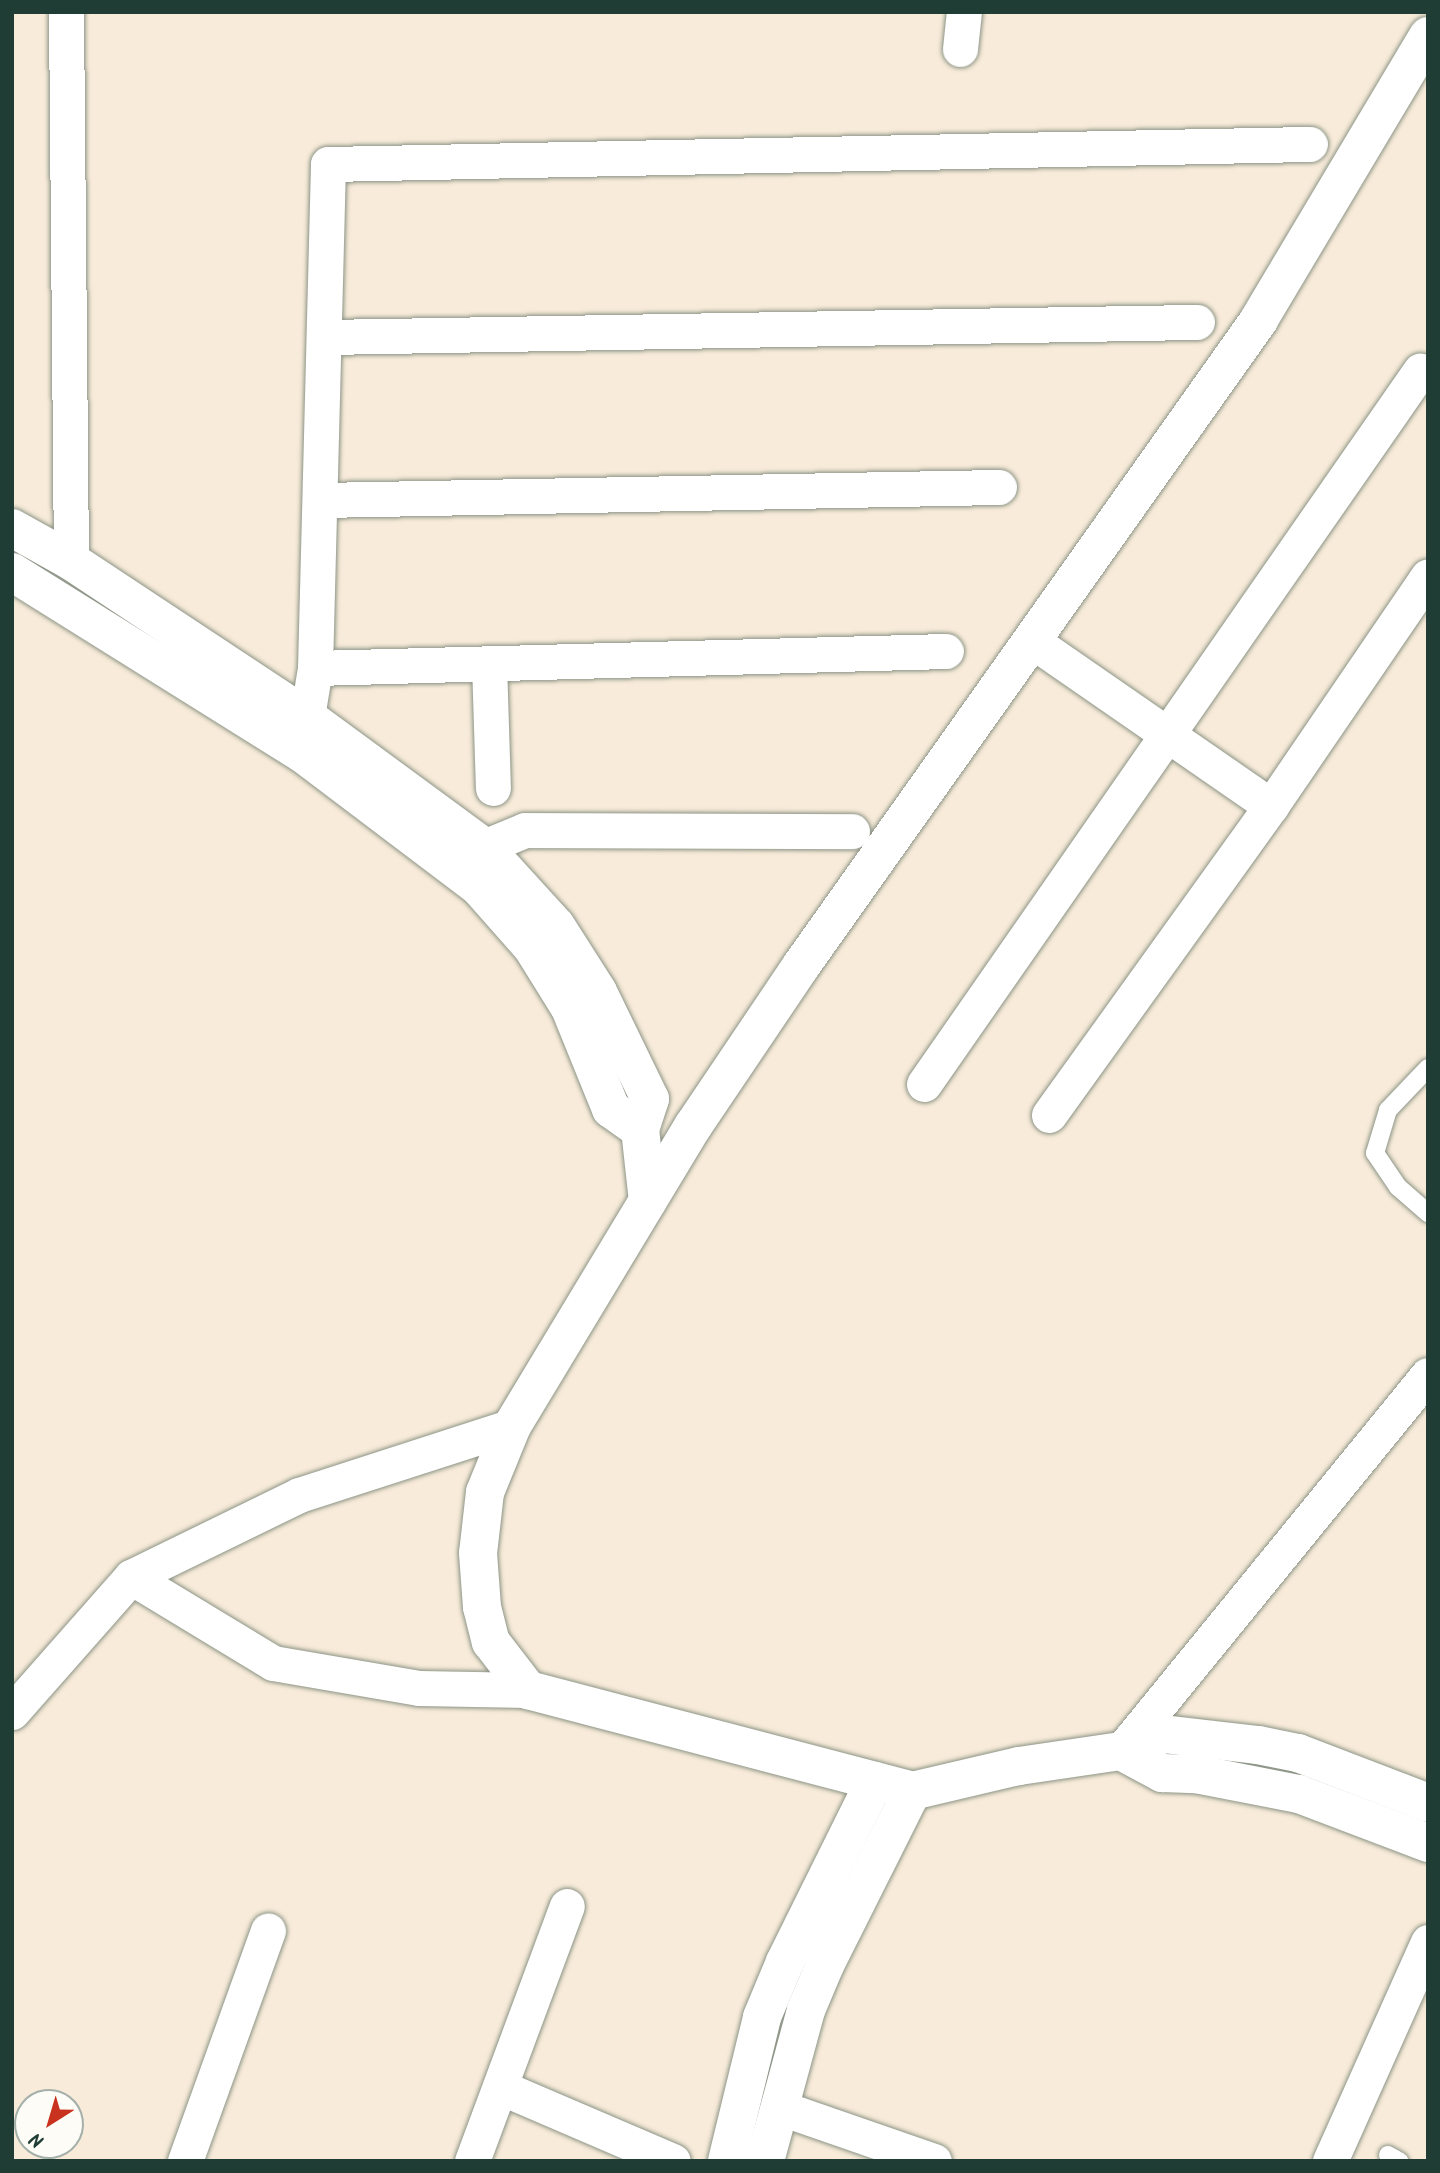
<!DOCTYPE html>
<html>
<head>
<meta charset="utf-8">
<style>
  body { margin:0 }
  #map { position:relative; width:1440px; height:2173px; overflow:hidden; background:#f8ebd9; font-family:Kalam,sans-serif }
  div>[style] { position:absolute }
  .roads { filter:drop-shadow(0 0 2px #8c9486) drop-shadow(0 0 2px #8c9486) }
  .service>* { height:18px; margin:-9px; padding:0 9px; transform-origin:9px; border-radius:9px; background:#fff }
  .minor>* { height:35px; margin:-17.5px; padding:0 17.5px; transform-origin:17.5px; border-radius:17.5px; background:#fff }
  .tertiary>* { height:38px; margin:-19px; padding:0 19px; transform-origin:19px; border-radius:19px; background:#fff }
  span { translate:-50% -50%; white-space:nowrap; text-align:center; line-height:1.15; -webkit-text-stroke:6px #fdfcf7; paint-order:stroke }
  .frame { position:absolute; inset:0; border:14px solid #1f3d34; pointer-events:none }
  .north { position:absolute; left:14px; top:2089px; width:70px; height:70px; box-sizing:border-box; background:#fdfcf7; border:2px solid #a4b0a9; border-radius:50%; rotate:217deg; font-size:19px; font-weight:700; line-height:28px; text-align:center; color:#1f3d34 }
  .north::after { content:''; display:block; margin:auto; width:24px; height:32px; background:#c8321e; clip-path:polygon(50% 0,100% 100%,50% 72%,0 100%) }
</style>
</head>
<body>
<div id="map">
  <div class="roads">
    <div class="service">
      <i style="left:1428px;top:1068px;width:58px;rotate:133.6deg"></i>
      <i style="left:1388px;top:1110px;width:45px;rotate:106.8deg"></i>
      <i style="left:1375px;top:1153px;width:41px;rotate:55.9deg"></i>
      <i style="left:1398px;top:1187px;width:40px;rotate:41deg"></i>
      <i style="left:1388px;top:2155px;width:13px;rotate:29deg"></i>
    </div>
    <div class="minor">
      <i style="left:66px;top:12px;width:549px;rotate:89.48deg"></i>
      <i style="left:960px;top:49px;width:37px;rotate:-84deg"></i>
      <i style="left:325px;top:337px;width:872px;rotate:-0.99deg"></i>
      <i style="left:321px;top:500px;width:678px;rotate:-1.1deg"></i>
      <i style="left:1031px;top:640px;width:292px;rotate:34.7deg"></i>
      <i style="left:489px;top:663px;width:125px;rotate:88.2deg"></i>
      <i style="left:315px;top:668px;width:631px;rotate:-1.54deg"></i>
      <i style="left:307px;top:717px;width:50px;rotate:-80.7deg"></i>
      <i style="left:315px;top:668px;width:504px;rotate:-88.52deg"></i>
      <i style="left:328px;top:164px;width:982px;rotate:-1.17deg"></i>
      <i style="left:484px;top:847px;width:44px;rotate:-22.5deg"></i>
      <i style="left:525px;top:830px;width:327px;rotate:0.2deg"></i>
      <i style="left:924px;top:1084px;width:869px;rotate:-55.18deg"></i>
      <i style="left:1049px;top:1115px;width:380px;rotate:-54.3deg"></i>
      <i style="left:1271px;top:806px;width:278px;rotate:-55.7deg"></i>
      <i style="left:131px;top:1577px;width:166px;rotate:31.2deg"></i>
      <i style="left:273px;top:1663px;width:148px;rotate:9.7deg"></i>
      <i style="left:419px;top:1688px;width:109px;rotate:1.1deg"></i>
      <i style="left:12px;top:1712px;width:180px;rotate:-48.6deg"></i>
      <i style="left:131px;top:1577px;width:187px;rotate:-26deg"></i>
      <i style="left:299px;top:1495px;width:224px;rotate:-17.9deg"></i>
      <i style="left:1121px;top:1751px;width:485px;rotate:-50.8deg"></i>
      <i style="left:500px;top:2087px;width:188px;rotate:23.2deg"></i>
      <i style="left:778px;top:2107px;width:165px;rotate:19.1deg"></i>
      <i style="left:185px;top:2161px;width:245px;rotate:-70.2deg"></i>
      <i style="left:472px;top:2161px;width:272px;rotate:-69.6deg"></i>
      <i style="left:1330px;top:2161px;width:240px;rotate:-65.9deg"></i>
    </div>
    <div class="tertiary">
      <i style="left:1428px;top:36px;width:330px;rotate:120.8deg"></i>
      <i style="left:1259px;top:320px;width:792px;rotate:125.34deg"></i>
      <i style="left:801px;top:966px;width:193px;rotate:124deg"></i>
      <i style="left:693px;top:1126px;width:350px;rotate:121.1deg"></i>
      <i style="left:512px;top:1426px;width:71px;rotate:112.2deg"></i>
      <i style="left:485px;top:1492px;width:61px;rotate:96.5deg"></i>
      <i style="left:478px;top:1553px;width:54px;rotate:85.8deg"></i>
      <i style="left:482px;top:1607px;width:36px;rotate:76deg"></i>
      <i style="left:491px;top:1642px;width:61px;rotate:52.4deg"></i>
      <i style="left:528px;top:1690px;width:397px;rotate:14.7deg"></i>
      <i style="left:912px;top:1791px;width:110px;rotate:-13.2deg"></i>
      <i style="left:1019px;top:1766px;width:103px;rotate:-8.4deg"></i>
      <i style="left:1121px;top:1751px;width:45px;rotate:-22deg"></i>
      <i style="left:1163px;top:1734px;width:96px;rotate:6.6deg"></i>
      <i style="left:1258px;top:1745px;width:41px;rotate:11.3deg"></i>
      <i style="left:1298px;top:1753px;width:139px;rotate:21deg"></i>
      <i style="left:12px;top:528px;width:68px;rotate:29.2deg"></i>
      <i style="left:71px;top:561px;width:283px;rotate:33.5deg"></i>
      <i style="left:307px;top:717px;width:220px;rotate:36.3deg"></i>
      <i style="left:484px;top:847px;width:107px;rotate:47.7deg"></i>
      <i style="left:556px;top:926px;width:78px;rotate:57.5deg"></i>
      <i style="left:598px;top:992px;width:119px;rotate:64.1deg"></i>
      <i style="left:650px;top:1099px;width:32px;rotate:108deg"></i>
      <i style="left:640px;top:1129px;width:72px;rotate:83.7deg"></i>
      <i style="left:12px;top:572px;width:342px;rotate:32deg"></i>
      <i style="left:302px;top:753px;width:221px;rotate:37.1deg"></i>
      <i style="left:478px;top:886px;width:81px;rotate:48.5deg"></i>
      <i style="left:532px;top:947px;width:72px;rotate:58.1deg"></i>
      <i style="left:570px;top:1008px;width:109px;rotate:67.9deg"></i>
      <i style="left:611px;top:1109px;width:35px;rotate:35deg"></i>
      <i style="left:1121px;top:1751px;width:47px;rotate:28.2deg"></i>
      <i style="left:1162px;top:1773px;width:34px;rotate:2deg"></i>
      <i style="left:1196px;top:1774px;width:105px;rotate:11deg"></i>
      <i style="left:1299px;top:1794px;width:138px;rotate:20.8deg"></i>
      <i style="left:727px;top:2161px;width:148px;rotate:-76.3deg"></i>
      <i style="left:762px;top:2017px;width:60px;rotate:-67.3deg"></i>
      <i style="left:785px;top:1962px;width:202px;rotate:-63.6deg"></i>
      <i style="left:765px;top:2161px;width:156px;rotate:-74.8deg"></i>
      <i style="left:806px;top:2010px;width:49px;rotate:-67.1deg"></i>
      <i style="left:825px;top:1965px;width:195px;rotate:-63.4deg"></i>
    </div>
  </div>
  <div class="frame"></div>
  <div class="north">N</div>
</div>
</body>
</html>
